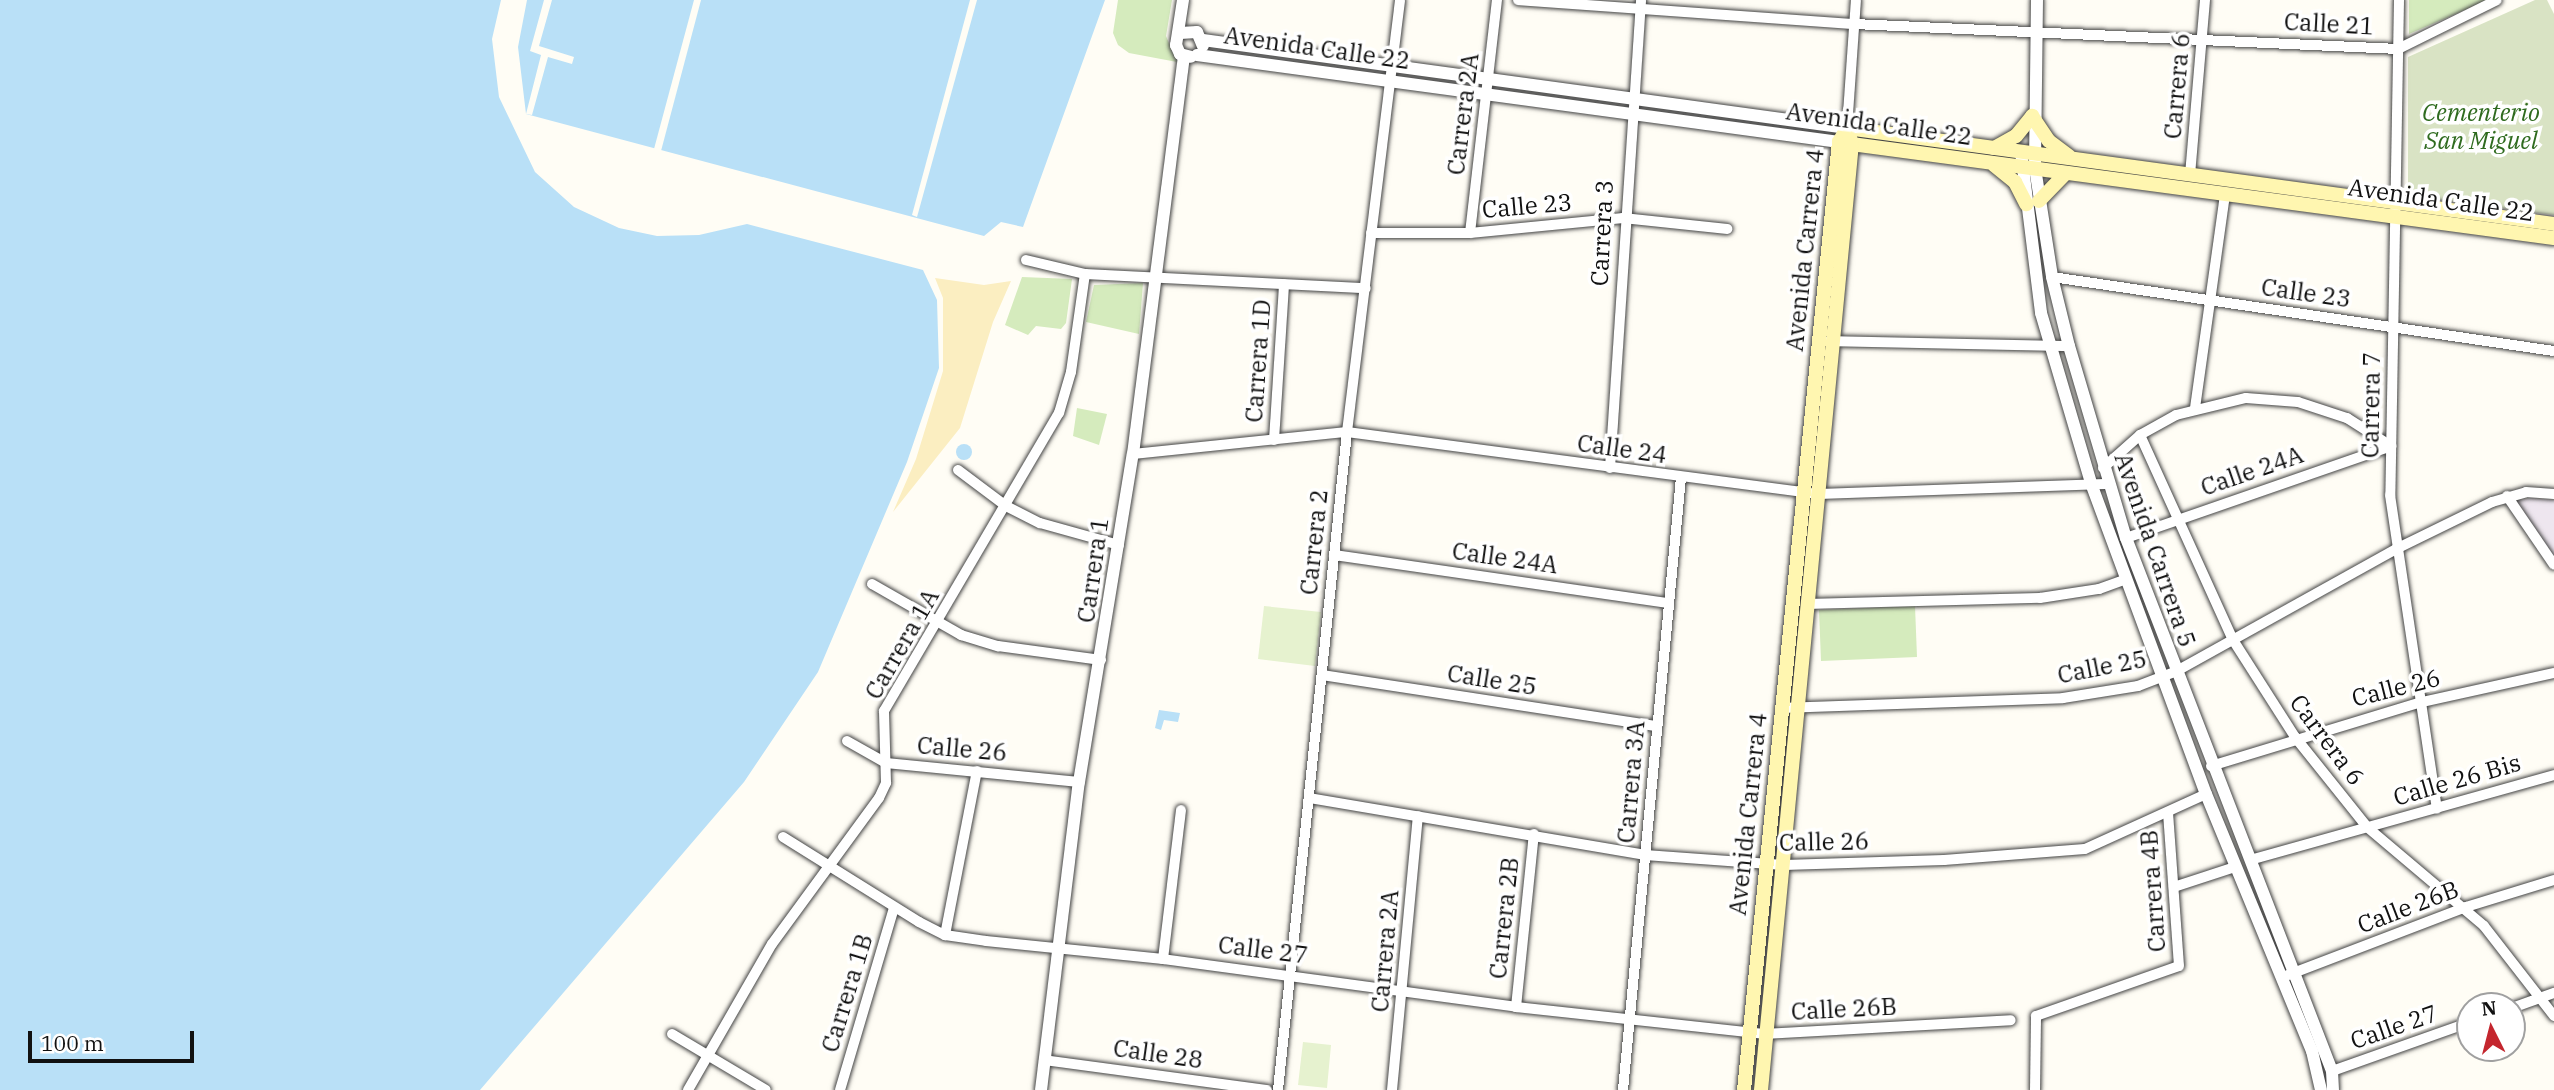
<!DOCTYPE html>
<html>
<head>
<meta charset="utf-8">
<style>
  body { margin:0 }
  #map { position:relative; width:2554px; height:1090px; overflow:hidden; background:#fffdf5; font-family:"IBM Plex Serif",serif }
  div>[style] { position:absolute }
  .industrial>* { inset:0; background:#eee6ef }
  .green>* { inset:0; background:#d5ebbd }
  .sand>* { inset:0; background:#fbeec1 }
  .cemetery>* { inset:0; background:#d9e3c4 }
  .pitch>* { inset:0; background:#e6f2cf }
  .water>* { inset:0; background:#b9e0f7 }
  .round { border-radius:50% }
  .pier>* { inset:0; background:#fffdf5 }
  .roads { filter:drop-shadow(0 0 2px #444) drop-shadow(0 0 2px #444) }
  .minor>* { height:10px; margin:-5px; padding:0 5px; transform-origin:5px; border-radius:5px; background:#fff }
  .tertiary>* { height:12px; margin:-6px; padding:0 6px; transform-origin:6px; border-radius:6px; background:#fff }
  .secondary>* { height:14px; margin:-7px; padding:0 7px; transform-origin:7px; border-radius:7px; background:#fff6b0 }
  span { translate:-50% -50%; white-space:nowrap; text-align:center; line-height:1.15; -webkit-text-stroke:7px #fff; paint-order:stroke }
  .street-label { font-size:24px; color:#111 }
  .park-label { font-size:24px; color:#2f6b1f; font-style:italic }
  .north { position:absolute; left:2456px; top:992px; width:70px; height:70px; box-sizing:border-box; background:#fff; border:2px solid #a0a0a0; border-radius:50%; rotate:354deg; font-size:19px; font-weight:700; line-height:28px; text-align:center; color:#111 }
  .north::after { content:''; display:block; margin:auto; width:24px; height:32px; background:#c4262e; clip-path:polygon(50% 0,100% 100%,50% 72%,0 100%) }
  .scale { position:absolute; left:28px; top:1031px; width:166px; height:32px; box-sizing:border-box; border:4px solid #111; border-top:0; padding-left:9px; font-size:21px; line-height:24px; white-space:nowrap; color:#111; -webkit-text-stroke:5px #fff; paint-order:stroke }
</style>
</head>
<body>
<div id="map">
  <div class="industrial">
    <i style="clip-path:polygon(2531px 498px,2554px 500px,2554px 557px,2514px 501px)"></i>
  </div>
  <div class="green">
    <i style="clip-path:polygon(1118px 0,1172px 0,1166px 36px,1177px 62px,1129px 53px,1118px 45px,1113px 33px)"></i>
    <i style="clip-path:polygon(2409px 0,2488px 0,2409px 34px)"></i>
    <i style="clip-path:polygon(1022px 277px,1072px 279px,1066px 323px,1061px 329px,1036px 326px,1028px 335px,1005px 325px)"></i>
    <i style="clip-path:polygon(1143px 283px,1139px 334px,1086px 322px,1094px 285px)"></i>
    <i style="clip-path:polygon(1077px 408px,1107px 414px,1099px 445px,1073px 436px)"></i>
    <i style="clip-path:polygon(1915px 606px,1917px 657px,1821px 661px,1819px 610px)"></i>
  </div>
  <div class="sand">
    <i style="clip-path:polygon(935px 278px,984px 285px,1011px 281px,993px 322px,960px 428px,893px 512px,916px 459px,943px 371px,943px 298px)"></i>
  </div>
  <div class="cemetery">
    <i style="clip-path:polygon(2535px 0,2547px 0,2554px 14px,2554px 215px,2408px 196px,2408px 57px)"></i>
  </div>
  <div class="pitch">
    <i style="clip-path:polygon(1264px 606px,1321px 612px,1315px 666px,1258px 659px)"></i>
    <i style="clip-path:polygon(1303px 1042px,1331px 1045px,1327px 1088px,1298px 1085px)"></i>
  </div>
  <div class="water">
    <i style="clip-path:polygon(0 0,501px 0,492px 39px,499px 97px,535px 172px,574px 207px,619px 228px,657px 236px,699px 235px,747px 224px,923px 270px,937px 300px,939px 368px,907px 462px,818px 672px,744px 782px,480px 1090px,0 1090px)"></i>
    <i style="clip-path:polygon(527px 0,1105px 0,1023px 227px,1001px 222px,984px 236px,526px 114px,518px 47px)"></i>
    <i class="round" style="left:956px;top:444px;width:16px;height:16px"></i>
    <i style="clip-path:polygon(1159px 710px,1180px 713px,1178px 722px,1164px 720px,1161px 730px,1155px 728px)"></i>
  </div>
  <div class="pier">
    <i style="clip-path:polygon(544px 0,552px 0,539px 46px,574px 57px,572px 64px,548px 57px,532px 115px,526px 114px,541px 55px,530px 51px)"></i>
    <i style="clip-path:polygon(694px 0,701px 0,661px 151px,654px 149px)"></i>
    <i style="clip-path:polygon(970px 0,977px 0,917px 217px,912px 215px)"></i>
  </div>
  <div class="roads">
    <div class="minor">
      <i style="left:1518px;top:0;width:337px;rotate:4.1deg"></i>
      <i style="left:1854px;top:24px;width:545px;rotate:2.63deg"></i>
      <i style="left:2398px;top:49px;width:110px;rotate:-26.3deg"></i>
      <i style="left:2399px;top:0;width:495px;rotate:91deg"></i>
      <i style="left:2390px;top:495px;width:317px;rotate:81.5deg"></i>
      <i style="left:1847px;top:128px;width:128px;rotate:-86deg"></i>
      <i style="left:2190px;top:175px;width:176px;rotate:-85.1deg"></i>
      <i style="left:1371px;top:233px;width:99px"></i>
      <i style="left:1470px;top:233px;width:154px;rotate:-5.6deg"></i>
      <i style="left:1623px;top:218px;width:105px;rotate:6deg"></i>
      <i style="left:1470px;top:233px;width:235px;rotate:-83.4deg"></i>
      <i style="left:1026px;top:260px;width:61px;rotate:13.3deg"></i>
      <i style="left:1085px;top:274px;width:281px;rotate:2.9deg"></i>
      <i style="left:2052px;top:277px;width:507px;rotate:8.39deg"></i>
      <i style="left:1829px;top:341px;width:240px;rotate:1.2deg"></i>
      <i style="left:2195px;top:408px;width:216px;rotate:-82deg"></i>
      <i style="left:2140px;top:435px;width:225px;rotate:65.6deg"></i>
      <i style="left:2233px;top:640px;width:115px;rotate:57.4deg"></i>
      <i style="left:2295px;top:737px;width:115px;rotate:51.3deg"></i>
      <i style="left:2367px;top:827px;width:153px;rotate:40.2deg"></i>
      <i style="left:2484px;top:926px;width:114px;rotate:52.1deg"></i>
      <i style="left:1274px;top:440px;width:156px;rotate:-86.3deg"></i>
      <i style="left:1133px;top:454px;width:215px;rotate:-5.9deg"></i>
      <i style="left:1347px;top:432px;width:474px;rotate:7.5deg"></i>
      <i style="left:1817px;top:494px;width:290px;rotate:-2deg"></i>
      <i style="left:1610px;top:468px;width:469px;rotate:-86.2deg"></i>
      <i style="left:2103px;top:468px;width:50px;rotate:-41.7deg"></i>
      <i style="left:2140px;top:435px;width:41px;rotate:-29.1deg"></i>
      <i style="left:2176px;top:415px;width:72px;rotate:-13.7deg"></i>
      <i style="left:2246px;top:398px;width:52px;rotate:4.4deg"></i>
      <i style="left:2298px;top:402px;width:52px;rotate:18.1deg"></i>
      <i style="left:2347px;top:418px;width:52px;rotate:32.5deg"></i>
      <i style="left:958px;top:470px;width:60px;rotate:36.9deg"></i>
      <i style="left:1006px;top:506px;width:38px;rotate:27deg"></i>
      <i style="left:1040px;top:523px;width:82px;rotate:15.6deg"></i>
      <i style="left:2507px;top:496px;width:83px;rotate:55.7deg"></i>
      <i style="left:2126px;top:538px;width:281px;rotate:-19.1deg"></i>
      <i style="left:1334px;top:555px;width:338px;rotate:8.2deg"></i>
      <i style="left:872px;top:584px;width:103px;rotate:29.8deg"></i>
      <i style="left:961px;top:635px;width:39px;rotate:17deg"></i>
      <i style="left:998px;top:646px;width:104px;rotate:7.7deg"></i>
      <i style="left:1806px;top:604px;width:234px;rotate:-1.5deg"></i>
      <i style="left:2040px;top:598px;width:60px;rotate:-8.7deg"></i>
      <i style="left:2099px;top:589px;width:29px;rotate:-20deg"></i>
      <i style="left:1322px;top:675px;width:339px;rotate:8.7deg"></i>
      <i style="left:1781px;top:708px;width:282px;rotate:-2deg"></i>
      <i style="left:2063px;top:698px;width:76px;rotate:-9.1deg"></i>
      <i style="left:2138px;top:686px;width:40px;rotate:-21deg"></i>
      <i style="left:2175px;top:672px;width:253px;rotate:-29.1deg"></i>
      <i style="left:2396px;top:549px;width:107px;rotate:-26.1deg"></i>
      <i style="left:2492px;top:502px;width:35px;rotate:-16deg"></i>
      <i style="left:2526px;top:492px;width:28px;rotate:4deg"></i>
      <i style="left:847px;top:741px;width:45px;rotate:29.4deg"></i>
      <i style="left:886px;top:763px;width:194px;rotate:5.6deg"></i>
      <i style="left:2211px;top:766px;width:220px;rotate:-16.9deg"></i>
      <i style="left:2422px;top:702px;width:135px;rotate:-12.4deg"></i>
      <i style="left:1309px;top:798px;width:341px;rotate:9.6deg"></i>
      <i style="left:1645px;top:855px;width:139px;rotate:4.1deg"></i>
      <i style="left:1784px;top:865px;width:160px;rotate:-1.8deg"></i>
      <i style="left:1944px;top:860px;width:141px;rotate:-4.5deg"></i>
      <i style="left:2085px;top:849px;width:133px;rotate:-24.4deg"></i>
      <i style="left:783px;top:837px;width:160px;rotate:32deg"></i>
      <i style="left:919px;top:922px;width:29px;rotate:27deg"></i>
      <i style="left:945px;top:935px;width:41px;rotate:8.3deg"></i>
      <i style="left:986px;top:941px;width:178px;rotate:5.8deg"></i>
      <i style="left:1163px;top:959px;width:356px;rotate:7.7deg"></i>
      <i style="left:1516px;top:1007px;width:249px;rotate:6.2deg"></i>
      <i style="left:1764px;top:1034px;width:247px;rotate:-3.2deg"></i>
      <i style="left:2250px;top:860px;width:316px;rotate:-15.6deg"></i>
      <i style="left:2174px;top:887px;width:64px;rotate:-18.2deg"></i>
      <i style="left:945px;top:935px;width:167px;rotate:-79deg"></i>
      <i style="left:1163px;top:959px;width:150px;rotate:-83.1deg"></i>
      <i style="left:2288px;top:975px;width:191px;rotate:-20.9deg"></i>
      <i style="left:2466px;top:907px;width:92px;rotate:-17.1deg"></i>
      <i style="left:1516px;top:1007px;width:174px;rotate:-84.1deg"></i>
      <i style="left:2512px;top:1008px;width:45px;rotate:-19.7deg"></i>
      <i style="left:672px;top:1034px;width:109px;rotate:30.8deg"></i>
      <i style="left:1044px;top:1060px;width:225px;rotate:7.7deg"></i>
      <i style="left:2332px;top:1071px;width:146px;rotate:-19.5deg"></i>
      <i style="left:688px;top:1090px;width:168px;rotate:-60.1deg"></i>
      <i style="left:772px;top:944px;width:181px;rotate:-53.8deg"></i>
      <i style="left:879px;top:798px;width:17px;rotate:-65deg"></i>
      <i style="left:886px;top:783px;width:72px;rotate:-91.6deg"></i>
      <i style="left:884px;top:711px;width:346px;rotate:-59.6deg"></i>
      <i style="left:1059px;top:413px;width:43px;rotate:-73.7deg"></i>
      <i style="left:1071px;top:372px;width:99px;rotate:-81.9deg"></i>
      <i style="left:840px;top:1090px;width:190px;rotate:-73.5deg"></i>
      <i style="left:1278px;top:1090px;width:662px;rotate:-84.01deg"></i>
      <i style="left:1347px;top:432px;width:435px;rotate:-83deg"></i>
      <i style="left:1392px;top:1090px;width:275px;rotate:-84.6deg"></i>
      <i style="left:1623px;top:1090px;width:615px;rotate:-84.59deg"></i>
      <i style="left:2035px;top:1090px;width:74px;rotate:-89.2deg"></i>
      <i style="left:2036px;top:1016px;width:151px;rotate:-19.3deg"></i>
      <i style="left:2179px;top:966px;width:153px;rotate:-94.1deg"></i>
    </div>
    <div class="tertiary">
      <i style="left:1183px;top:0;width:46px;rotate:98.8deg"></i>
      <i style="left:1176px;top:45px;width:10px;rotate:66deg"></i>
      <i style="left:1180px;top:54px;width:11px;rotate:15deg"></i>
      <i style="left:2037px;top:0;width:168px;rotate:90.7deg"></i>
      <i style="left:2035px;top:168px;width:110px;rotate:81.1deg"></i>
      <i style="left:2052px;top:277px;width:71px;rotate:76.2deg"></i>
      <i style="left:2069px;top:346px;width:200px;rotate:73.5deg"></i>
      <i style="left:2126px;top:538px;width:571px;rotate:68.87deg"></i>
      <i style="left:2332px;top:1071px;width:19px;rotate:87deg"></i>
      <i style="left:1180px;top:33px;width:17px;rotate:-3deg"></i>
      <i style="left:1197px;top:32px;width:15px;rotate:67deg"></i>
      <i style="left:1203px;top:40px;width:650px;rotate:7.78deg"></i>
      <i style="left:1197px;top:55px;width:648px;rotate:7.72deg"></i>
      <i style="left:2021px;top:152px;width:162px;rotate:82.9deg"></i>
      <i style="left:2041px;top:313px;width:180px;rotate:73.6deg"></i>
      <i style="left:2092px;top:486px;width:328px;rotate:69.7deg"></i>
      <i style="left:2206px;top:794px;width:278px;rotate:67.6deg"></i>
      <i style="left:2312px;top:1051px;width:40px;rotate:77deg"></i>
      <i style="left:1041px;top:1090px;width:310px;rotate:-83deg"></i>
      <i style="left:1079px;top:782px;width:332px;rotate:-80.7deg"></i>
      <i style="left:1133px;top:454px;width:401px;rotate:-82.7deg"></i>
    </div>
    <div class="secondary">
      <i style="left:1847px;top:128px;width:713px;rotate:7.73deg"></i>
      <i style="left:1844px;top:143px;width:716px;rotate:7.62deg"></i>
      <i style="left:1994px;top:148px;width:25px;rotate:-29deg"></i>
      <i style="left:2016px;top:136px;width:26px;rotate:-51deg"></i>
      <i style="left:2032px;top:116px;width:30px;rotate:56deg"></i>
      <i style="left:2049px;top:141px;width:25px;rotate:37deg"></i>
      <i style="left:1994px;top:165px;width:27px;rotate:39deg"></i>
      <i style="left:2015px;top:182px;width:25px;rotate:63deg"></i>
      <i style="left:2039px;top:201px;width:39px;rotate:-46deg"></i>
      <i style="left:1744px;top:1090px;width:953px;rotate:-84.28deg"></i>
      <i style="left:1839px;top:142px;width:16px;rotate:-60deg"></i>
      <i style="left:1761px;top:1090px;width:950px;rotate:-84.51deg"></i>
      <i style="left:1852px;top:144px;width:17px;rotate:-107deg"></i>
    </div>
  </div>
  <div class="street-label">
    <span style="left:2329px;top:24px;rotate:3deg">Calle 21</span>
    <span style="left:1317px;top:48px;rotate:8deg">Avenida Calle 22</span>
    <span style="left:2177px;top:86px;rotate:-85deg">Carrera 6</span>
    <span style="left:1463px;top:114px;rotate:-83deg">Carrera 2A</span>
    <span style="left:1879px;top:124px;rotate:8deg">Avenida Calle 22</span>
    <span style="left:2441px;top:200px;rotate:8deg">Avenida Calle 22</span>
    <span style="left:1527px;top:206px;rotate:-5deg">Calle 23</span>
    <span style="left:1602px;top:233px;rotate:-87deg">Carrera 3</span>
    <span style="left:1805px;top:250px;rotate:-84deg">Avenida Carrera 4</span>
    <span style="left:2306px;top:293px;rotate:8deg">Calle 23</span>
    <span style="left:1258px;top:361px;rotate:-86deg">Carrera 1D</span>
    <span style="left:2371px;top:405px;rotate:-89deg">Carrera 7</span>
    <span style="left:1622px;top:449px;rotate:8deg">Calle 24</span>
    <span style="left:2252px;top:471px;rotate:-19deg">Calle 24A</span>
    <span style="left:1314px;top:542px;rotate:-84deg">Carrera 2</span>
    <span style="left:2155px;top:550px;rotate:71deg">Avenida Carrera 5</span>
    <span style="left:1505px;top:558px;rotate:8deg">Calle 24A</span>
    <span style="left:1093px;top:570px;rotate:-82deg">Carrera 1</span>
    <span style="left:902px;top:644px;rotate:-60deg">Carrera 1A</span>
    <span style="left:2102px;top:667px;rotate:-11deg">Calle 25</span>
    <span style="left:1492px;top:680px;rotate:9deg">Calle 25</span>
    <span style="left:2396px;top:688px;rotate:-14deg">Calle 26</span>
    <span style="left:2327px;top:740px;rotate:53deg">Carrera 6</span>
    <span style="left:962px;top:749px;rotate:5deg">Calle 26</span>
    <span style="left:2457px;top:780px;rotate:-16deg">Calle 26 Bis</span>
    <span style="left:1631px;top:782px;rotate:-85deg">Carrera 3A</span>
    <span style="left:1748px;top:814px;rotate:-84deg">Avenida Carrera 4</span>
    <span style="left:1824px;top:842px;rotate:-1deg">Calle 26</span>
    <span style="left:2153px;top:891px;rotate:-94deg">Carrera 4B</span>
    <span style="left:2408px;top:907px;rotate:-21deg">Calle 26B</span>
    <span style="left:1504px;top:918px;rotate:-84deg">Carrera 2B</span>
    <span style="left:1263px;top:950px;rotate:7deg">Calle 27</span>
    <span style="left:1385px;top:951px;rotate:-85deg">Carrera 2A</span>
    <span style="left:847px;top:993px;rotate:-73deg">Carrera 1B</span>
    <span style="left:1844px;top:1009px;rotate:-3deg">Calle 26B</span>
    <span style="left:2394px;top:1027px;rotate:-19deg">Calle 27</span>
    <span style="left:1158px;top:1054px;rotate:8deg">Calle 28</span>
  </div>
  <div class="park-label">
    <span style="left:2481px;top:127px">Cementerio<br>San Miguel</span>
  </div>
  <div class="north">N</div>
  <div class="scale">100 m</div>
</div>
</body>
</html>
